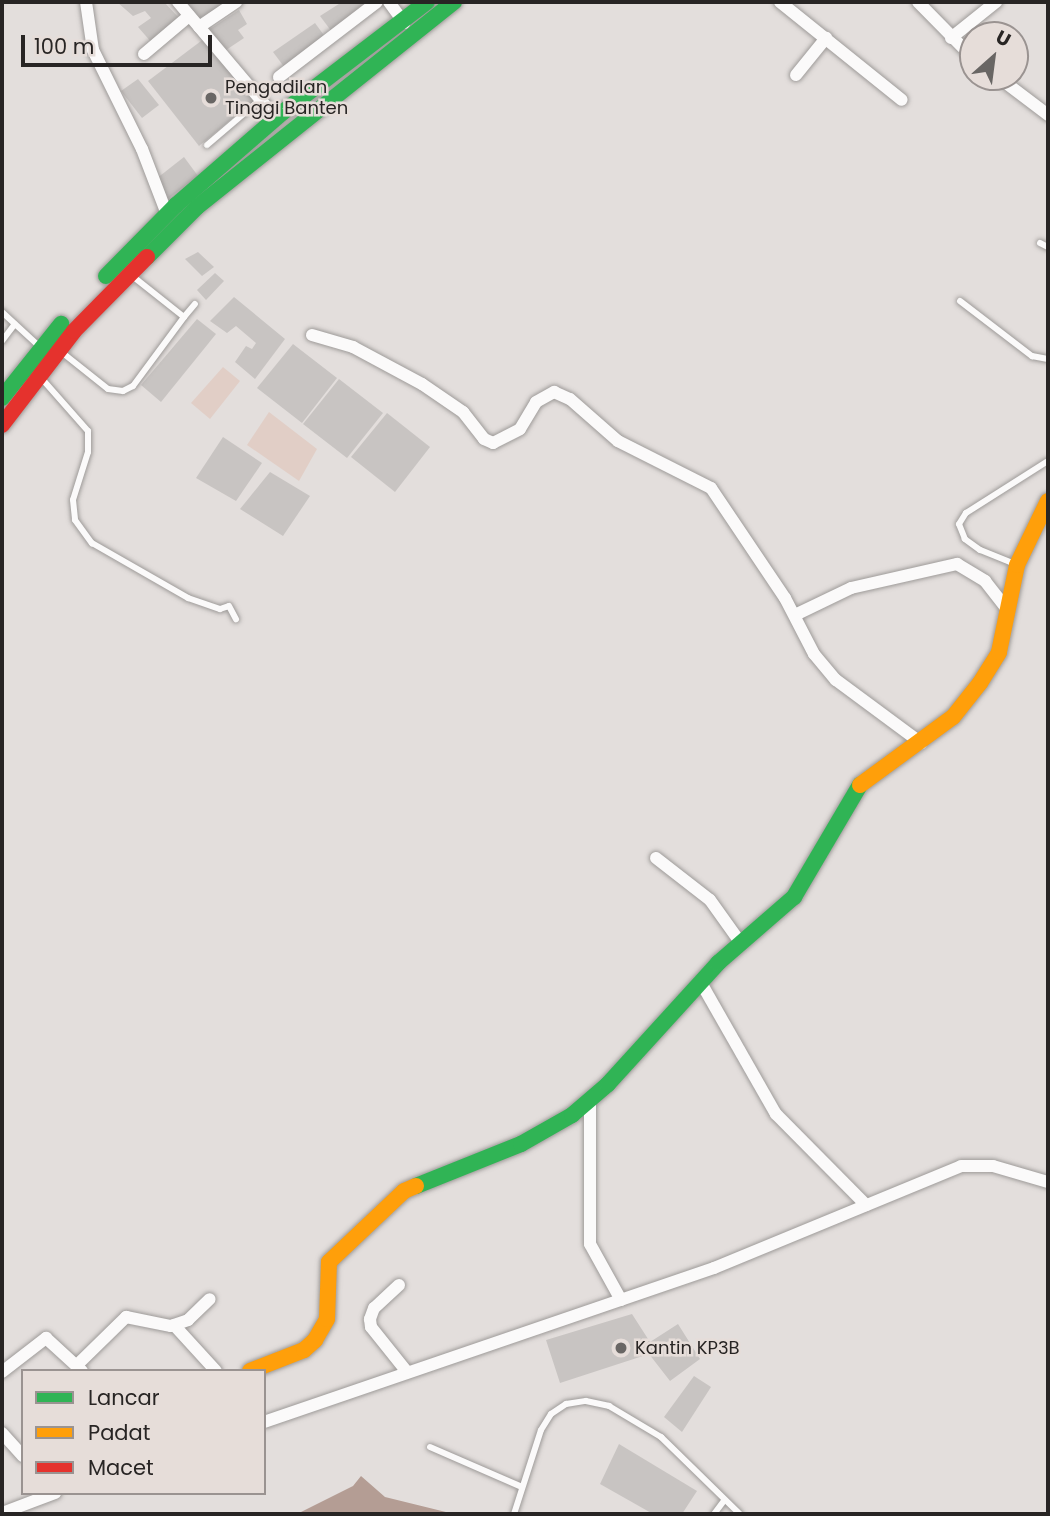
<!DOCTYPE html>
<html>
<head>
<meta charset="utf-8">
<style>
  body { margin:0 }
  #map { position:relative; width:1050px; height:1516px; overflow:hidden; background:#e3dedc; font-family:Poppins,sans-serif }
  div>[style] { position:absolute }
  .green>* { inset:0; background:#e1cec6 }
  .water>* { inset:0; background:#b49d94 }
  .building>* { inset:0; background:#c8c4c2 }
  .roads { filter:drop-shadow(0 0 2px #9e9b99) drop-shadow(0 0 2px #9e9b99) }
  .lane>* { height:6px; margin:-3px; padding:0 3px; transform-origin:3px; border-radius:3px; background:#fbfafa }
  .street>* { height:12px; margin:-6px; padding:0 6px; transform-origin:6px; border-radius:6px; background:#fbfafa }
  .fast>* { height:16px; margin:-8px; padding:0 8px; transform-origin:8px; border-radius:8px; background:#30b455 }
  .slow>* { height:16px; margin:-8px; padding:0 8px; transform-origin:8px; border-radius:8px; background:#ff9f0a }
  .jam>* { height:16px; margin:-8px; padding:0 8px; transform-origin:8px; border-radius:8px; background:#e5322d }
  .dots>* { width:19px; height:19px; translate:-50% -50%; box-sizing:border-box; border:4px solid #e6ddd9; border-radius:50% }
  span { translate:-50% -50%; white-space:nowrap; text-align:center; line-height:1.15; -webkit-text-stroke:5px #e6ddd9; paint-order:stroke }
  .poi-label { font-size:18px; color:#282524 }
  .left { translate:0 -50%; text-align:left }
  .frame { position:absolute; inset:0; border:4px solid #282524; pointer-events:none }
  .legend { position:absolute; left:21px; top:1369px; width:245px; height:126px; box-sizing:border-box; background:#e6ddd9; border:2px solid #9a9391; margin:0; padding:9px 12px; list-style:none; font-size:21px; color:#282524 }
  .legend li { display:flex; align-items:center; gap:14px; height:35px }
  .legend b { width:35px; border:2px solid #9a9391 }
  .north { position:absolute; left:959px; top:21px; width:70px; height:70px; box-sizing:border-box; background:#e6ddd9; border:2px solid #9a9391; border-radius:50%; rotate:28deg; font-size:19px; font-weight:700; line-height:28px; text-align:center; color:#282524 }
  .north::after { content:''; display:block; margin:auto; width:24px; height:32px; background:#696664; clip-path:polygon(50% 0,100% 100%,50% 72%,0 100%) }
  .scale { position:absolute; left:21px; top:35px; width:191px; height:32px; box-sizing:border-box; border:4px solid #282524; border-top:0; padding-left:9px; font-size:21px; line-height:24px; white-space:nowrap; color:#282524; -webkit-text-stroke:5px #e6ddd9; paint-order:stroke }
</style>
</head>
<body>
<div id="map">
  <div class="green">
    <i style="clip-path:polygon(223px 367px,240px 381px,210px 419px,191px 403px)"></i>
    <i style="clip-path:polygon(269px 412px,317px 449px,299px 481px,247px 445px)"></i>
  </div>
  <div class="water">
    <i style="clip-path:polygon(361px 1476px,385px 1497px,454px 1514px,297px 1514px,353px 1486px)"></i>
  </div>
  <div class="building">
    <i style="clip-path:polygon(117px 2px,164px 2px,180px 19px,152px 43px,138px 27px,151px 18px,145px 11px,133px 16px)"></i>
    <i style="clip-path:polygon(185px 2px,220px 2px,224px 7px,199px 23px)"></i>
    <i style="clip-path:polygon(342px 2px,374px 2px,332px 32px,320px 16px)"></i>
    <i style="clip-path:polygon(239px 10px,247px 24px,238px 30px,244px 38px,226px 50px,210px 29px)"></i>
    <i style="clip-path:polygon(315px 23px,326px 38px,285px 68px,273px 52px)"></i>
    <i style="clip-path:polygon(205px 38px,257px 98px,199px 146px,148px 81px)"></i>
    <i style="clip-path:polygon(138px 79px,159px 105px,142px 118px,121px 91px)"></i>
    <i style="clip-path:polygon(184px 157px,198px 176px,165px 201px,156px 179px)"></i>
    <i style="clip-path:polygon(198px 252px,214px 267px,202px 276px,185px 259px)"></i>
    <i style="clip-path:polygon(215px 273px,224px 281px,206px 300px,197px 290px)"></i>
    <i style="clip-path:polygon(234px 297px,285px 339px,255px 379px,235px 362px,246px 346px,252px 349px,256px 343px,236px 326px,227px 333px,210px 321px)"></i>
    <i style="clip-path:polygon(197px 319px,216px 334px,161px 402px,141px 385px)"></i>
    <i style="clip-path:polygon(293px 344px,337px 378px,302px 423px,257px 388px)"></i>
    <i style="clip-path:polygon(339px 379px,383px 413px,347px 458px,303px 424px)"></i>
    <i style="clip-path:polygon(387px 413px,430px 447px,395px 492px,351px 457px)"></i>
    <i style="clip-path:polygon(223px 437px,262px 463px,236px 501px,196px 478px)"></i>
    <i style="clip-path:polygon(270px 472px,310px 496px,283px 536px,240px 509px)"></i>
    <i style="clip-path:polygon(632px 1314px,650px 1342px,678px 1324px,700px 1359px,670px 1381px,649px 1354px,560px 1383px,546px 1340px)"></i>
    <i style="clip-path:polygon(694px 1376px,711px 1387px,682px 1432px,664px 1417px)"></i>
    <i style="clip-path:polygon(619px 1444px,697px 1491px,682px 1514px,653px 1514px,600px 1484px)"></i>
  </div>
  <div class="roads">
    <div class="lane">
      <i style="left:207px;top:145px;width:71px;rotate:-40.4deg"></i>
      <i style="left:1040px;top:243px;width:9px;rotate:27deg"></i>
      <i style="left:960px;top:301px;width:91px;rotate:37.4deg"></i>
      <i style="left:1032px;top:356px;width:16px;rotate:11deg"></i>
      <i style="left:2px;top:312px;width:50px;rotate:42.6deg"></i>
      <i style="left:184px;top:317px;width:17px;rotate:-50deg"></i>
      <i style="left:2px;top:341px;width:21px;rotate:-53deg"></i>
      <i style="left:64px;top:354px;width:56px;rotate:38.5deg"></i>
      <i style="left:108px;top:389px;width:15px;rotate:8deg"></i>
      <i style="left:123px;top:391px;width:11px;rotate:-27deg"></i>
      <i style="left:133px;top:386px;width:86px;rotate:-53.5deg"></i>
      <i style="left:184px;top:317px;width:63px;rotate:-141.5deg"></i>
      <i style="left:43px;top:380px;width:68px;rotate:48.6deg"></i>
      <i style="left:88px;top:431px;width:21px;rotate:90deg"></i>
      <i style="left:88px;top:452px;width:50px;rotate:107.4deg"></i>
      <i style="left:73px;top:500px;width:20px;rotate:84deg"></i>
      <i style="left:75px;top:520px;width:29px;rotate:54deg"></i>
      <i style="left:92px;top:543px;width:111px;rotate:29.8deg"></i>
      <i style="left:188px;top:598px;width:34px;rotate:19deg"></i>
      <i style="left:220px;top:609px;width:9px;rotate:-18deg"></i>
      <i style="left:229px;top:606px;width:15px;rotate:62deg"></i>
      <i style="left:1015px;top:564px;width:38px;rotate:-158deg"></i>
      <i style="left:980px;top:550px;width:19px;rotate:-144deg"></i>
      <i style="left:965px;top:539px;width:16px;rotate:-112deg"></i>
      <i style="left:959px;top:524px;width:13px;rotate:-58deg"></i>
      <i style="left:966px;top:513px;width:97px;rotate:-32.4deg"></i>
      <i style="left:430px;top:1447px;width:100px;rotate:23.5deg"></i>
      <i style="left:514px;top:1514px;width:88px;rotate:-72.2deg"></i>
      <i style="left:541px;top:1430px;width:19px;rotate:-58deg"></i>
      <i style="left:551px;top:1414px;width:18px;rotate:-34deg"></i>
      <i style="left:566px;top:1404px;width:20px;rotate:-9deg"></i>
      <i style="left:586px;top:1401px;width:24px;rotate:12deg"></i>
      <i style="left:609px;top:1406px;width:61px;rotate:30.8deg"></i>
      <i style="left:661px;top:1437px;width:110px;rotate:44.3deg"></i>
      <i style="left:714px;top:1514px;width:15px;rotate:-53deg"></i>
    </div>
    <div class="street">
      <i style="left:86px;top:2px;width:49px;rotate:81.7deg"></i>
      <i style="left:93px;top:50px;width:110px;rotate:63.7deg"></i>
      <i style="left:142px;top:149px;width:70px;rotate:69deg"></i>
      <i style="left:178px;top:2px;width:152px;rotate:49.8deg"></i>
      <i style="left:389px;top:2px;width:26px;rotate:54deg"></i>
      <i style="left:780px;top:2px;width:156px;rotate:38.8deg"></i>
      <i style="left:918px;top:2px;width:78px;rotate:45.5deg"></i>
      <i style="left:199px;top:27px;width:45px;rotate:-34deg"></i>
      <i style="left:951px;top:38px;width:58px;rotate:-38.7deg"></i>
      <i style="left:144px;top:54px;width:59px;rotate:-40.2deg"></i>
      <i style="left:796px;top:75px;width:48px;rotate:-51deg"></i>
      <i style="left:279px;top:77px;width:123px;rotate:-37.4deg"></i>
      <i style="left:998px;top:77px;width:63px;rotate:37.2deg"></i>
      <i style="left:312px;top:335px;width:43px;rotate:16.3deg"></i>
      <i style="left:353px;top:347px;width:78px;rotate:28.2deg"></i>
      <i style="left:422px;top:384px;width:50px;rotate:34.3deg"></i>
      <i style="left:463px;top:412px;width:34px;rotate:52deg"></i>
      <i style="left:484px;top:439px;width:10px;rotate:24deg"></i>
      <i style="left:493px;top:443px;width:30px;rotate:-27deg"></i>
      <i style="left:520px;top:429px;width:31px;rotate:-59deg"></i>
      <i style="left:536px;top:402px;width:21px;rotate:-29deg"></i>
      <i style="left:554px;top:392px;width:17px;rotate:24deg"></i>
      <i style="left:570px;top:399px;width:64px;rotate:41.2deg"></i>
      <i style="left:618px;top:441px;width:104px;rotate:26.8deg"></i>
      <i style="left:711px;top:488px;width:133px;rotate:56.1deg"></i>
      <i style="left:785px;top:598px;width:63px;rotate:62.6deg"></i>
      <i style="left:814px;top:654px;width:34px;rotate:50deg"></i>
      <i style="left:836px;top:680px;width:106px;rotate:36.5deg"></i>
      <i style="left:795px;top:615px;width:62px;rotate:-25.7deg"></i>
      <i style="left:851px;top:588px;width:109px;rotate:-12.8deg"></i>
      <i style="left:957px;top:564px;width:33px;rotate:31deg"></i>
      <i style="left:985px;top:581px;width:39px;rotate:52deg"></i>
      <i style="left:656px;top:858px;width:68px;rotate:37.9deg"></i>
      <i style="left:710px;top:900px;width:52px;rotate:54.5deg"></i>
      <i style="left:700px;top:981px;width:153px;rotate:60.3deg"></i>
      <i style="left:776px;top:1114px;width:128px;rotate:45.3deg"></i>
      <i style="left:590px;top:1100px;width:144px;rotate:90deg"></i>
      <i style="left:590px;top:1244px;width:64px;rotate:61deg"></i>
      <i style="left:399px;top:1285px;width:34px;rotate:137deg"></i>
      <i style="left:374px;top:1308px;width:12px;rotate:110deg"></i>
      <i style="left:370px;top:1319px;width:8px;rotate:83deg"></i>
      <i style="left:371px;top:1327px;width:58px;rotate:51.3deg"></i>
      <i style="left:174px;top:1325px;width:62px;rotate:47.6deg"></i>
      <i style="left:77px;top:1365px;width:69px;rotate:-44.4deg"></i>
      <i style="left:126px;top:1317px;width:46px;rotate:11.3deg"></i>
      <i style="left:171px;top:1326px;width:18px;rotate:-19deg"></i>
      <i style="left:188px;top:1320px;width:30px;rotate:-44deg"></i>
      <i style="left:2px;top:1372px;width:56px;rotate:-37.7deg"></i>
      <i style="left:46px;top:1338px;width:49px;rotate:42.5deg"></i>
      <i style="left:264px;top:1422px;width:476px;rotate:-18.9deg"></i>
      <i style="left:714px;top:1268px;width:267px;rotate:-22.4deg"></i>
      <i style="left:961px;top:1166px;width:32px"></i>
      <i style="left:993px;top:1166px;width:57px;rotate:16.2deg"></i>
      <i style="left:2px;top:1433px;width:31px;rotate:48deg"></i>
      <i style="left:2px;top:1513px;width:57px;rotate:-20.7deg"></i>
    </div>
    <div class="fast">
      <i style="left:147px;top:257px;width:71px;rotate:-45deg"></i>
      <i style="left:197px;top:207px;width:329px;rotate:-38.6deg"></i>
      <i style="left:106px;top:276px;width:100px;rotate:-45.4deg"></i>
      <i style="left:176px;top:205px;width:142px;rotate:-41deg"></i>
      <i style="left:283px;top:112px;width:181px;rotate:-37.4deg"></i>
      <i style="left:2px;top:398px;width:95px;rotate:-51.4deg"></i>
      <i style="left:416px;top:1186px;width:113px;rotate:-21.8deg"></i>
      <i style="left:521px;top:1144px;width:59px;rotate:-29.6deg"></i>
      <i style="left:572px;top:1115px;width:48px;rotate:-40.7deg"></i>
      <i style="left:608px;top:1084px;width:164px;rotate:-47.7deg"></i>
      <i style="left:718px;top:963px;width:101px;rotate:-41deg"></i>
      <i style="left:794px;top:897px;width:130px;rotate:-59.5deg"></i>
    </div>
    <div class="slow">
      <i style="left:860px;top:785px;width:115px;rotate:-36.2deg"></i>
      <i style="left:953px;top:717px;width:43px;rotate:-51.5deg"></i>
      <i style="left:980px;top:683px;width:36px;rotate:-58deg"></i>
      <i style="left:999px;top:652px;width:89px;rotate:-78.3deg"></i>
      <i style="left:1017px;top:565px;width:71px;rotate:-64.2deg"></i>
      <i style="left:250px;top:1371px;width:58px;rotate:-21.3deg"></i>
      <i style="left:304px;top:1350px;width:15px;rotate:-42deg"></i>
      <i style="left:315px;top:1340px;width:24px;rotate:-60deg"></i>
      <i style="left:327px;top:1319px;width:57px;rotate:-88deg"></i>
      <i style="left:329px;top:1262px;width:103px;rotate:-43.4deg"></i>
      <i style="left:404px;top:1191px;width:13px;rotate:-23deg"></i>
    </div>
    <div class="jam">
      <i style="left:2px;top:425px;width:118px;rotate:-52.5deg"></i>
      <i style="left:74px;top:331px;width:104px;rotate:-45.4deg"></i>
    </div>
  </div>
  <div class="dots">
    <i style="left:211px;top:98px;background:#696664"></i>
    <i style="left:621px;top:1348px;background:#696664"></i>
  </div>
  <div class="poi-label">
    <span class="left" style="left:225px;top:98px">Pengadilan<br>Tinggi Banten</span>
    <span class="left" style="left:635px;top:1348px">Kantin KP3B</span>
  </div>
  <div class="frame"></div>
  <ul class="legend">
  <li><b style="height:9px;background:#30b455"></b>Lancar</li>
  <li><b style="height:9px;background:#ff9f0a"></b>Padat</li>
  <li><b style="height:9px;background:#e5322d"></b>Macet</li>
  </ul>
  <div class="north">U</div>
  <div class="scale">100 m</div>
</div>
</body>
</html>
